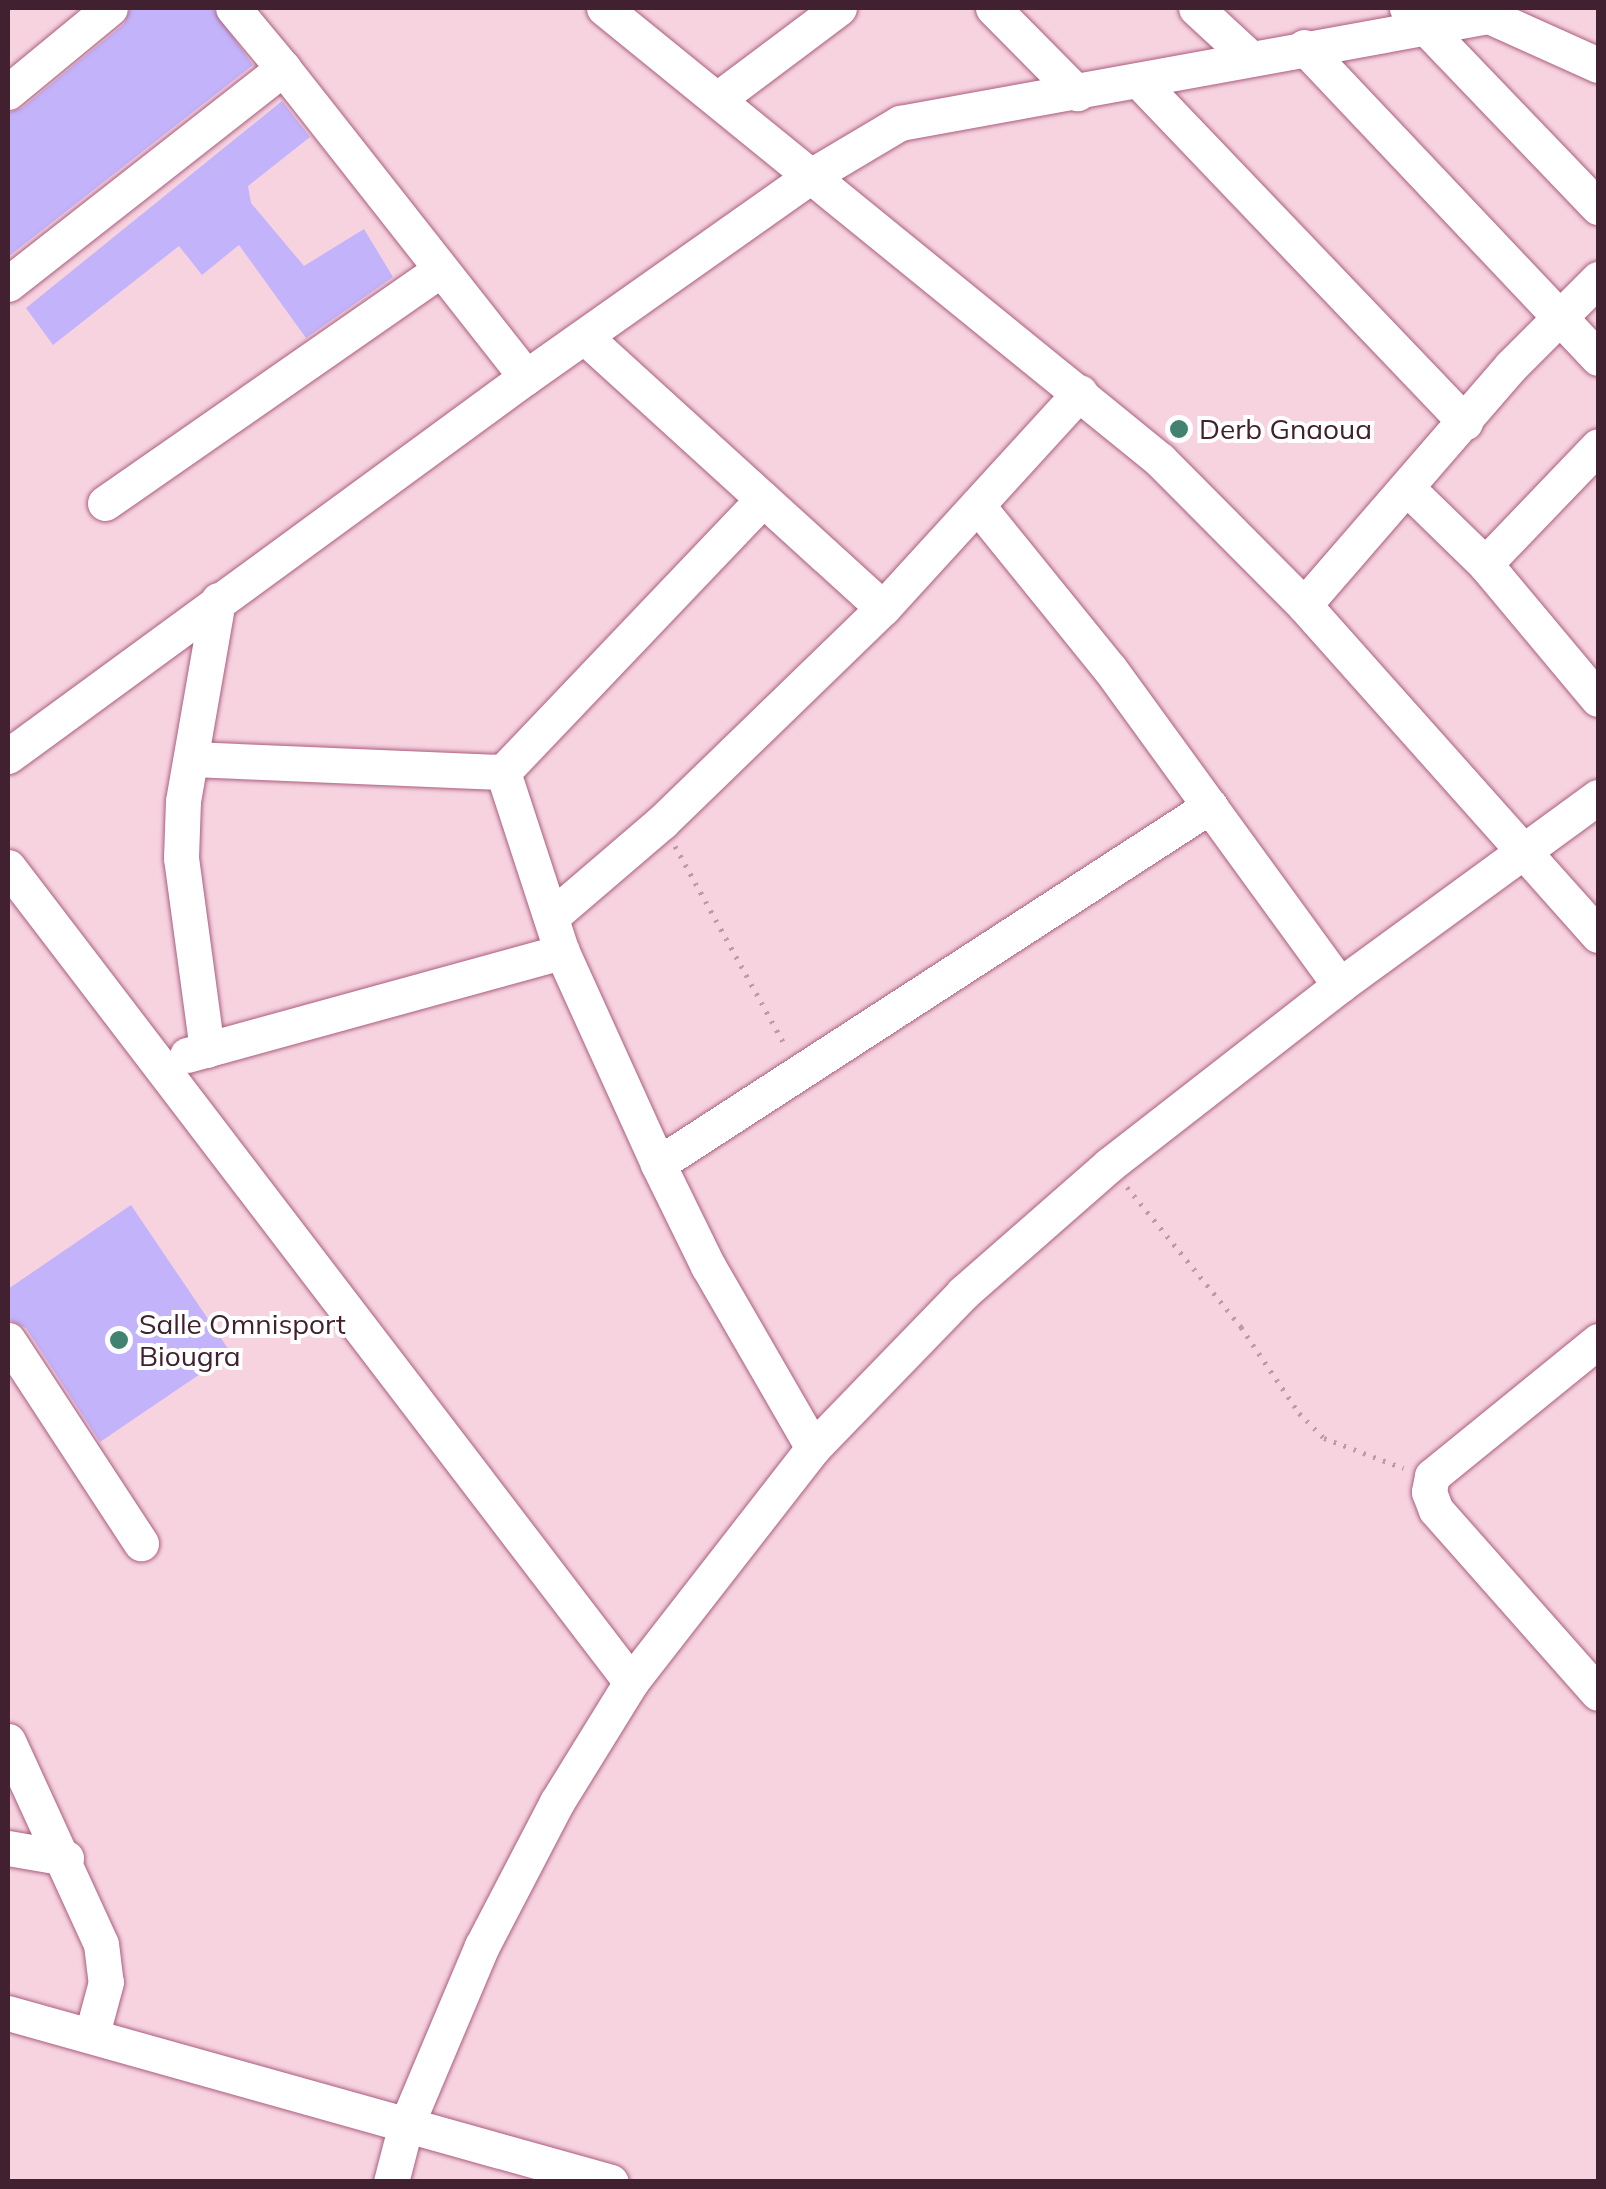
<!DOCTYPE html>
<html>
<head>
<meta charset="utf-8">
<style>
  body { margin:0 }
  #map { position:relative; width:1606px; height:2189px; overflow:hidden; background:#f7d3e0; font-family:Mulish,sans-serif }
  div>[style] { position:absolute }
  .building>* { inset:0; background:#c3b3fa }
  .path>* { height:5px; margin-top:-2.5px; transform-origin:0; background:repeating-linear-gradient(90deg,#bd9aa8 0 2.5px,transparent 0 10.5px) }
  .roads { filter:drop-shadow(0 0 2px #ab5e7f) drop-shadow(0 0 2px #ab5e7f) }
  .minor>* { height:35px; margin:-17.5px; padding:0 17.5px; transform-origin:17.5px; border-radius:17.5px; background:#fff }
  .dots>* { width:28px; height:28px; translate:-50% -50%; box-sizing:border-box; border:5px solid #fff; border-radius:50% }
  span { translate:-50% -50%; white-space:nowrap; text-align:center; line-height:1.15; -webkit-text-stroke:8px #fff; paint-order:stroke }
  .poi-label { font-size:28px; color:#41212f }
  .left { translate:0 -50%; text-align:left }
  .frame { position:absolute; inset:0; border:10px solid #41212f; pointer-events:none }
</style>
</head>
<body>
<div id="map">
  <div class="building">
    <i style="clip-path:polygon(131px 8px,212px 8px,253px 65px,8px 257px,8px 113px,22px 108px,124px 24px)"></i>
    <i style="clip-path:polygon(282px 101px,310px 137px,248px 186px,251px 203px,304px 266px,364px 229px,393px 277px,306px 338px,239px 245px,202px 275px,179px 246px,53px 345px,26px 308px)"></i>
    <i style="clip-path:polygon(131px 1205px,231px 1353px,100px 1442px,26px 1328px,8px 1319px,8px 1289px)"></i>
  </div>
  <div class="path">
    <i style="left:675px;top:846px;width:230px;rotate:61.1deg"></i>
    <i style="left:1127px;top:1187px;width:181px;rotate:50.8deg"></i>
    <i style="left:1241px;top:1327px;width:104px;rotate:56deg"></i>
    <i style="left:1299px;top:1413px;width:35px;rotate:45deg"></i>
    <i style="left:1324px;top:1438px;width:85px;rotate:20.8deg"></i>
  </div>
  <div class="roads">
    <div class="minor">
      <i style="left:604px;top:8px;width:717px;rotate:39.11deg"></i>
      <i style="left:1160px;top:460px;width:204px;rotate:45.2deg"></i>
      <i style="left:1304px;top:605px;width:442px;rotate:48.3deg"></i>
      <i style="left:993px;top:8px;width:120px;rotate:45.3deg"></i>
      <i style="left:1196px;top:8px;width:74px;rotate:42.8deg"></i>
      <i style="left:1407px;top:8px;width:276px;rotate:46.2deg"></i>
      <i style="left:1304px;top:47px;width:428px;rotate:46.6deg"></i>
      <i style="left:283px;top:68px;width:393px;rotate:51.8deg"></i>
      <i style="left:1139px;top:81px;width:472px;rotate:46.3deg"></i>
      <i style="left:8px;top:92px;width:132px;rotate:-39.5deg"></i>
      <i style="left:719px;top:98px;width:150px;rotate:-36.9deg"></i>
      <i style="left:8px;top:284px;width:350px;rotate:-38.1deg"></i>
      <i style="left:283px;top:68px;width:78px;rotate:-129.8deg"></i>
      <i style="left:586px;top:338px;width:401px;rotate:42.3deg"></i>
      <i style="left:1409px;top:490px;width:106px;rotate:44.2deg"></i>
      <i style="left:1485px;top:564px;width:176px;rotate:50.1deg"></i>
      <i style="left:105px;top:503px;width:407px;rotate:-34.8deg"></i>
      <i style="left:977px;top:505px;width:211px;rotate:51deg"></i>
      <i style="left:1110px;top:669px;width:391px;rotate:54deg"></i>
      <i style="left:1485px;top:564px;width:163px;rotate:-46.2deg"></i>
      <i style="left:1304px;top:605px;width:316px;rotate:-49.1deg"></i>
      <i style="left:1511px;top:366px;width:123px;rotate:-45deg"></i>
      <i style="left:8px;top:756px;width:642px;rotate:-36.19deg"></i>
      <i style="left:526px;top:377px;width:352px;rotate:-35.2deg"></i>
      <i style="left:814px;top:174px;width:100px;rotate:-30.7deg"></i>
      <i style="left:900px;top:123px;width:599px;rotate:-10.3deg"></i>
      <i style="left:1489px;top:16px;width:120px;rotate:24.2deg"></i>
      <i style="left:191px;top:759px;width:312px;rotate:2.4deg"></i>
      <i style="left:503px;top:772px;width:377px;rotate:-46.4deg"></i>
      <i style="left:503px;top:772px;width:189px;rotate:71.9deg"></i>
      <i style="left:562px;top:952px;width:233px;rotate:65.6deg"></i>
      <i style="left:658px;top:1164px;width:114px;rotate:63.9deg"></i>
      <i style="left:708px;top:1266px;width:210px;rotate:60deg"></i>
      <i style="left:8px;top:867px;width:1026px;rotate:52.61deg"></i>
      <i style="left:551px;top:917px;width:146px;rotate:-40.6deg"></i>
      <i style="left:662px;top:822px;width:308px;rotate:-44.1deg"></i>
      <i style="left:883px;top:608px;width:292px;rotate:-47.6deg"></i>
      <i style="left:207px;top:1050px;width:194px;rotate:-97.7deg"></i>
      <i style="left:181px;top:858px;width:57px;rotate:-88deg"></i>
      <i style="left:183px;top:801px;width:204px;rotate:-80.1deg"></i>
      <i style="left:187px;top:1055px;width:389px;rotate:-15.4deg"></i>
      <i style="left:658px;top:1164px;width:658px;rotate:-32.97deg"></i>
      <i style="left:8px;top:1340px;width:243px;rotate:56.8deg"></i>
      <i style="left:1598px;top:1341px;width:214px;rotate:140.9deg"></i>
      <i style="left:1432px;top:1476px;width:16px;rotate:101deg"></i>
      <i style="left:1429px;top:1492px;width:19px;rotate:69deg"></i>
      <i style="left:1436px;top:1510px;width:244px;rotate:48.5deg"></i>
      <i style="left:8px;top:1741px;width:223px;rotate:65.4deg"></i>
      <i style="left:101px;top:1944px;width:38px;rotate:83deg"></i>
      <i style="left:106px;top:1982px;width:54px;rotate:105.1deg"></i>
      <i style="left:8px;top:1848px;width:59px;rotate:9.8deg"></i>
      <i style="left:8px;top:2013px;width:626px;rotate:15.66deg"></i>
      <i style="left:391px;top:2182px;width:56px;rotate:-75.5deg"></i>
      <i style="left:405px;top:2128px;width:198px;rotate:-67.1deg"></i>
      <i style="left:482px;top:1946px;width:162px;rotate:-62.5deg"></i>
      <i style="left:557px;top:1802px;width:141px;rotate:-58.3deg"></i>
      <i style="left:631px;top:1682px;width:296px;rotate:-52.1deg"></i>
      <i style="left:813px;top:1448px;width:216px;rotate:-45.9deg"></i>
      <i style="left:963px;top:1293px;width:194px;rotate:-41.2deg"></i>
      <i style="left:1109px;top:1165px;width:293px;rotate:-37.9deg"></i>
      <i style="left:1340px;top:985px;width:319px;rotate:-36.1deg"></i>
    </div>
  </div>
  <div class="dots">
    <i style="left:1179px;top:429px;background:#418271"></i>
    <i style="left:119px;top:1340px;background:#418271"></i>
  </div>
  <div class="poi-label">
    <span class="left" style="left:1199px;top:429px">Derb Gnaoua</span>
    <span class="left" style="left:139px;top:1340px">Salle Omnisport<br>Biougra</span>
  </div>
  <div class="frame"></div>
</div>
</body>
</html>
